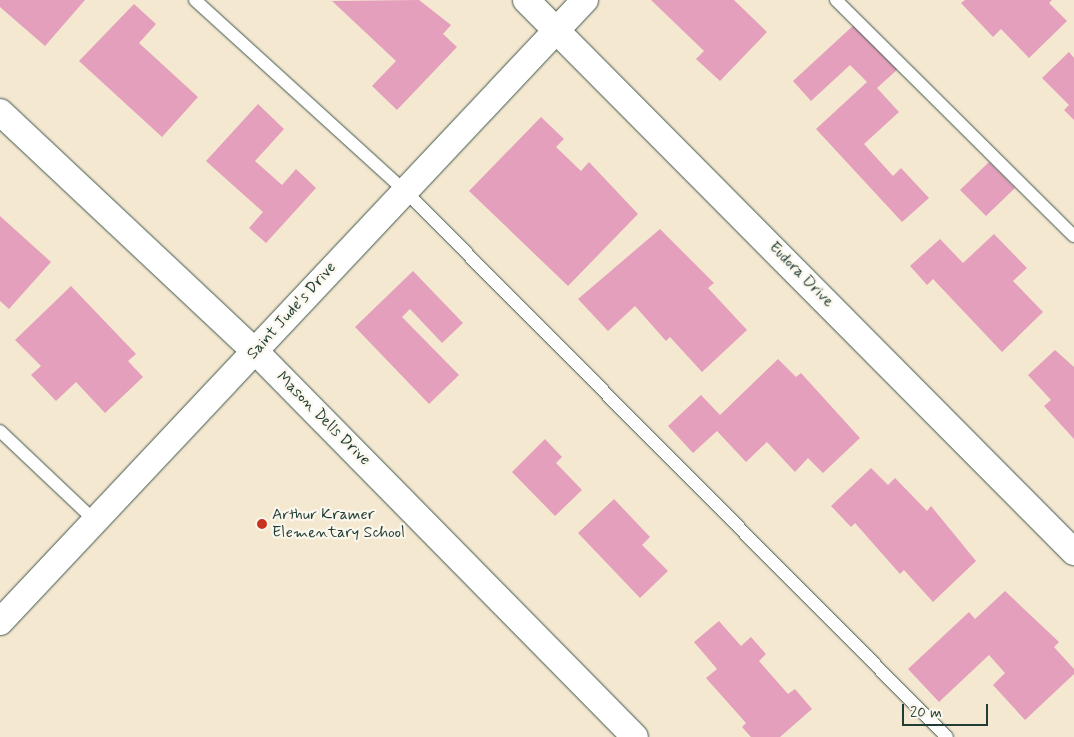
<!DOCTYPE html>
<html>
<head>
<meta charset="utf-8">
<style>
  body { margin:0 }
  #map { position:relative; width:1074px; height:737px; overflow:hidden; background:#f5e8d1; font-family:Mynerve,sans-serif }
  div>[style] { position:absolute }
  .building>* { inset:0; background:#e49fbc }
  .roads { filter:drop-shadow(0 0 1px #3f574c) drop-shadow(0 0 1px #3f574c) }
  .lane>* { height:12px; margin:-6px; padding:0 6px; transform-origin:6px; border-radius:6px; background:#fff }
  .street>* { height:26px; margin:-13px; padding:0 13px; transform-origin:13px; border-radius:13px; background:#fff }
  .dots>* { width:14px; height:14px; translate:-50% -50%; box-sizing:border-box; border:2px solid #fbf7ec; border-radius:50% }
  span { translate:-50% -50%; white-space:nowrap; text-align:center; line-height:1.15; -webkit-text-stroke:4.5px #fbf7ec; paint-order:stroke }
  .street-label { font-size:16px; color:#1f3d34 }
  .poi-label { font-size:16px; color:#1f3d34 }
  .left { translate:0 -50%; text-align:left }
  .scale { position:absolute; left:902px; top:704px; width:86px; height:22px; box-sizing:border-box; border:2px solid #1f3d34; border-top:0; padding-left:6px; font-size:15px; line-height:18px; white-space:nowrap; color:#1f3d34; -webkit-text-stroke:4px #fbf7ec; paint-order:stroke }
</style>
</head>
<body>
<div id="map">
  <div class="building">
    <i style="clip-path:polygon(0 0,85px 0,45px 46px,0 7px)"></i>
    <i style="clip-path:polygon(419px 0,451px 25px,443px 34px,457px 47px,397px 110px,372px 86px,396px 61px,332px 1px)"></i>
    <i style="clip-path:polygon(651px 0,734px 0,767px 32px,720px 81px,696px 59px,704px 51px)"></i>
    <i style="clip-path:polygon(965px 0,1052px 0,1049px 3px,1067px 21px,1029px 58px,1001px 29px,993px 37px,961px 3px)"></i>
    <i style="clip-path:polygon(134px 4px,156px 24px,139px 43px,198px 97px,162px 137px,79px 61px)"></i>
    <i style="clip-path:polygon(856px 23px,899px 68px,877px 88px,899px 112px,864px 144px,893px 176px,901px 168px,929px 198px,902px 222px,816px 129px,867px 82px,850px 65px,811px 101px,793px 81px)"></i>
    <i style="clip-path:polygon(1069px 52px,1074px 58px,1074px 120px,1064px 110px,1069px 105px,1042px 78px)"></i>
    <i style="clip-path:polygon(258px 104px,284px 129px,255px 161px,282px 185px,296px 169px,316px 188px,266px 243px,249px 228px,263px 212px,206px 161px)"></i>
    <i style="clip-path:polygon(541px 117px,564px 139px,556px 147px,581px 171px,589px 162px,638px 214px,568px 286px,469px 191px)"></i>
    <i style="clip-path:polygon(989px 162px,1015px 188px,986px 216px,960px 190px)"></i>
    <i style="clip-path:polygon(0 216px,51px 262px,9px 309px,0 301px)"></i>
    <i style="clip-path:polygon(660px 229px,714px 283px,708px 288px,747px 330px,702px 372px,670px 337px,666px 341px,635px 306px,608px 331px,578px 299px)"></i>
    <i style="clip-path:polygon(994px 234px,1027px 268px,1013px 281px,1043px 312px,1002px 352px,933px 279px,927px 285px,910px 266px,940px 239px,963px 263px)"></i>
    <i style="clip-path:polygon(413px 271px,463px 323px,442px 343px,410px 309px,402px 317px,459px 375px,429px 404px,355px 327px)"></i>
    <i style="clip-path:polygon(71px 286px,136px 354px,128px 361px,143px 377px,105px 413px,76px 382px,56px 401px,31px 375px,41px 366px,15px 340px)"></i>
    <i style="clip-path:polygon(1055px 350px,1074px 367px,1074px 439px,1044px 406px,1051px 400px,1028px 375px)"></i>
    <i style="clip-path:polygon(778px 359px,796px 377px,801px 373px,860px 438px,823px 473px,808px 458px,795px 472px,767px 442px,746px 462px,717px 431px,693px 453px,668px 426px,701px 395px,720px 415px)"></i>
    <i style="clip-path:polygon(545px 439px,562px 457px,556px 463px,582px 490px,555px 516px,512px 472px)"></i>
    <i style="clip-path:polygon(871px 468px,888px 485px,895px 478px,927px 511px,931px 506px,976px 561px,933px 602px,904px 570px,900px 574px,855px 523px,851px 527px,831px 506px)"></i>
    <i style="clip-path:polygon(614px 499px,650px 537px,642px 545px,668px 571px,640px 598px,578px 533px)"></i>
    <i style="clip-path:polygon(1005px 591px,1059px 642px,1054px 647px,1074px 669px,1074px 674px,1025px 720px,993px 685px,1005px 673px,989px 655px,939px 702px,908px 669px,969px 612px,975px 619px)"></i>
    <i style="clip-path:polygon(719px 621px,741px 646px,751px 637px,766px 654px,759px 661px,788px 694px,795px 689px,812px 709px,780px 737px,751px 737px,742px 727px,746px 723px,706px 678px,717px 669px,694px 642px)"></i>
  </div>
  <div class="roads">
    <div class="lane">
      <i style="left:195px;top:0;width:281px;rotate:42.3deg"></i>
      <i style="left:403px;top:189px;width:772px;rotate:45.21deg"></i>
      <i style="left:836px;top:0;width:335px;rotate:44.8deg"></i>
      <i style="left:0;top:431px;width:129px;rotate:43.4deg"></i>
    </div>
    <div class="street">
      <i style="left:526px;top:0;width:778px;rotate:45.21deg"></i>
      <i style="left:0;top:112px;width:351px;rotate:43.2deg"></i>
      <i style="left:256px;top:352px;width:540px;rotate:45.45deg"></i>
      <i style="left:0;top:622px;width:854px;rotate:-46.76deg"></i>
    </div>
  </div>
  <div class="dots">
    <i style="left:262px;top:524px;background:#c8321e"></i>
  </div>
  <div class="street-label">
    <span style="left:801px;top:275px;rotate:45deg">Eudora Drive</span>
    <span style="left:292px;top:311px;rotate:-48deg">Saint Jude's Drive</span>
    <span style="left:323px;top:419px;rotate:45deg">Mason Dells Drive</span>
  </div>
  <div class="poi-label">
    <span class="left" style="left:272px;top:524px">Arthur Kramer<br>Elementary School</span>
  </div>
  <div class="scale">20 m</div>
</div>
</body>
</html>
